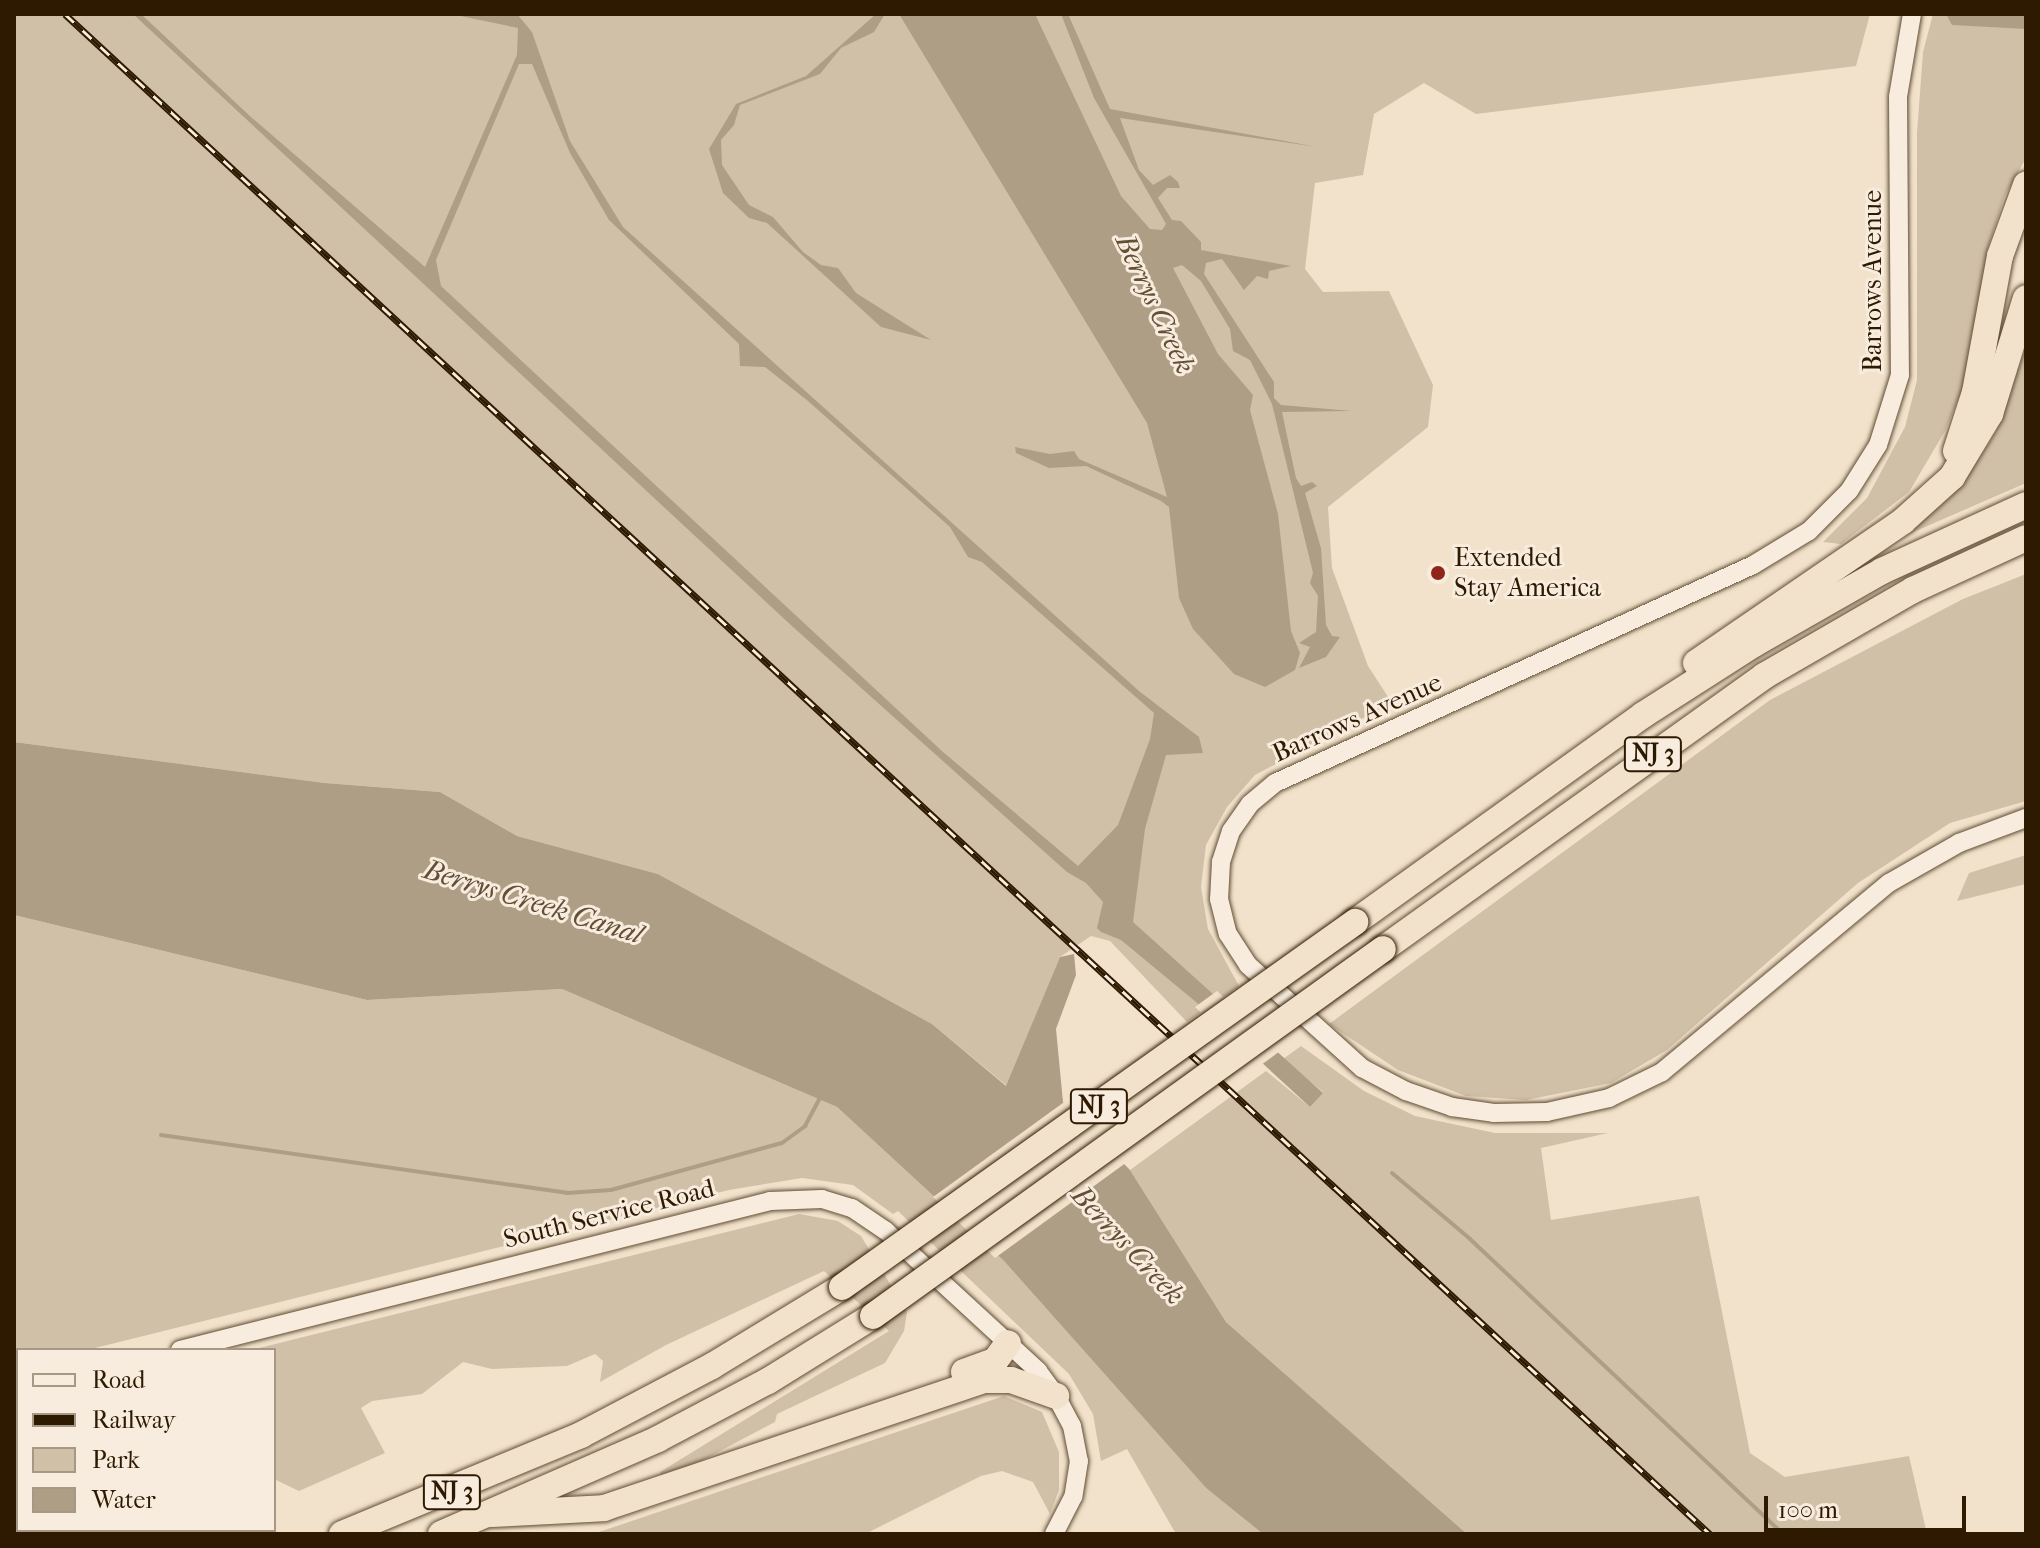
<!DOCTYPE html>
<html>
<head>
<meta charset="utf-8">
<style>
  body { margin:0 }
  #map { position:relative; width:2040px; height:1548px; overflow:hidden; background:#f2e2cb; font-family:"IM FELL French Canon",serif }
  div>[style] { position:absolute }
  .green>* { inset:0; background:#d1c0a8 }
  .water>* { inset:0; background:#af9e86 }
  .pier>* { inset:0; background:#f2e2cb }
  .stream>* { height:4px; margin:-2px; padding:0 2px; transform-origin:2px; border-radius:2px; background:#af9e86 }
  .roads { filter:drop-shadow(0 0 2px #5f4c33) drop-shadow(0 0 2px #5f4c33) }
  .tertiary>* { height:18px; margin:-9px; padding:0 9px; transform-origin:9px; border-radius:9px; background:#f7ecdd }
  .motorway>* { height:26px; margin:-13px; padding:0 13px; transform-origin:13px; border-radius:13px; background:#f2e2cb }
  .rail>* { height:7px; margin-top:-3.5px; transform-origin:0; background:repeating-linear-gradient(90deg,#f7ecdd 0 12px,#2e1a00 0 24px); box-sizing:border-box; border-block:2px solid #2e1a00 }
  .bridges { filter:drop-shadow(0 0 2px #2e1a00) drop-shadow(0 0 2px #2e1a00) }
  .motorway-bridge>* { height:26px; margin:-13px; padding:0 13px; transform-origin:13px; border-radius:13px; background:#f2e2cb }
  .dots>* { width:22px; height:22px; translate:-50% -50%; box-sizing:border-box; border:4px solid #f7ecdd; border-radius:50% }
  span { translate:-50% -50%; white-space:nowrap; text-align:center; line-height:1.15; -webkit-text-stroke:6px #f7ecdd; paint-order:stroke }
  .shield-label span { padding:2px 6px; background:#f7ecdd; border:2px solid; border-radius:6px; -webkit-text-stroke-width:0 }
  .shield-label { font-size:24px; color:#2e1a00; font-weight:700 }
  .street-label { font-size:26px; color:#2e1a00 }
  .poi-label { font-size:26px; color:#2e1a00 }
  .left { translate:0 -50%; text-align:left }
  .water-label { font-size:28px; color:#624f36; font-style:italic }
  .frame { position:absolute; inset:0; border:16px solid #2e1a00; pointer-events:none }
  .legend { position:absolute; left:16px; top:1348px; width:260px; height:184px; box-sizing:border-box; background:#f7ecdd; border:2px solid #a79885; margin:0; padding:10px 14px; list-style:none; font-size:24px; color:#2e1a00 }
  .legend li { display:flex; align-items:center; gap:16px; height:40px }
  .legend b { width:40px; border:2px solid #a79885 }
  .scale { position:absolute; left:1764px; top:1496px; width:202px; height:36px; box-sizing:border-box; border:4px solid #2e1a00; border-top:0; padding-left:10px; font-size:24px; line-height:28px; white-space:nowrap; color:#2e1a00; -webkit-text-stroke:6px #f7ecdd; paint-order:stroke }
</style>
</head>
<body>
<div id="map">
  <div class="green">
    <i style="clip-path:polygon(14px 14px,1870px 14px,1856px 66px,1476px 114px,1424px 83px,1374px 114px,1363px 175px,1315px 183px,1305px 269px,1323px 292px,1389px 291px,1433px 385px,1428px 427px,1328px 507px,1332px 568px,1368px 666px,1392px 703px,1255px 775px,1227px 807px,1206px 845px,1201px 887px,1208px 929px,1239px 986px,1187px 1022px,1110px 941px,1091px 936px,1060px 957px,1007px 1086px,932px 1024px,658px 874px,517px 836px,440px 792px,325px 783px,14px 742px)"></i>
    <i style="clip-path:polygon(1933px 14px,2026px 14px,2026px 158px,2005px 195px,1988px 247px,1969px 373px,1945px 431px,1909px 492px,1841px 544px,1823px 542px,1867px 498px,1905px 427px,1917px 380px,1917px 133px,1923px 52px)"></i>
    <i style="clip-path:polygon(2026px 347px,2026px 483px,1909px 534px,1966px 478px,1996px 432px)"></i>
    <i style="clip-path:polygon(2026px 574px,2026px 801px,1950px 823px,1858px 883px,1667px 1050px,1611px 1083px,1526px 1100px,1466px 1096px,1398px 1070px,1329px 1024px,1770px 700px,1963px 599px)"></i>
    <i style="clip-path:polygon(2026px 855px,2026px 884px,1957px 901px,1969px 873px)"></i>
    <i style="clip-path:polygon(14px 915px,367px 1000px,562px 989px,837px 1107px,1004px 1261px,1206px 1488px,1263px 1534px,1176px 1534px,1127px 1449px,1101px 1461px,1093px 1414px,1069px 1374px,898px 1211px,893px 1214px,853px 1185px,802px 1178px,729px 1190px,87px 1350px,18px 1350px,14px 1372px)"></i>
    <i style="clip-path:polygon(1301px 1046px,1364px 1091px,1415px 1116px,1495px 1133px,1608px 1133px,1541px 1148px,1551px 1220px,1699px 1196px,1750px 1453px,1785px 1477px,1909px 1456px,1927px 1534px,1467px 1534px,1226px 1322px,1130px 1170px,1266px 1071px,1310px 1107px,1323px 1092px,1283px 1059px)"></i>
    <i style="clip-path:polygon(799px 1214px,838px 1221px,861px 1236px,907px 1312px,904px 1331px,885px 1363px,777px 1414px,775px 1422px,688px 1468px,662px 1478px,660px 1472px,889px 1331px,824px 1271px,666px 1345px,600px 1382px,603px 1361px,595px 1354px,567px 1366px,492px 1369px,463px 1362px,422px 1394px,372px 1401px,361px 1408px,385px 1453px,299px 1491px,274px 1479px,274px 1350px,251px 1350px)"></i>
    <i style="clip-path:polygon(1004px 1396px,1042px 1412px,1059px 1452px,1059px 1490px,1050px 1514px,1033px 1482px,1002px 1471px,981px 1476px,865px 1534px,593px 1534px)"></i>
  </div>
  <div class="water">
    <i style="clip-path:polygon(evenodd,133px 14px,141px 14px,251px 117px,425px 267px,517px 55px,518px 28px,451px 14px,517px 14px,532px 32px,570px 141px,623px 227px,1139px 691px,1199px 737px,1203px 753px,1166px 755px,1145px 829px,1133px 922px,1323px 1093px,1310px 1107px,1196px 1002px,1121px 940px,1101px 932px,1097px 928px,1103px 902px,1086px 883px,1067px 872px,793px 627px,133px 14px,519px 64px,532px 64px,570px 153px,609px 220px,739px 344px,740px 366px,765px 367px,808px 401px,950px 527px,968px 557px,982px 562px,1154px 713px,1150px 739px,1118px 825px,1078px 866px,943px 752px,441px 286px,436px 260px,519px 64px)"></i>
    <i style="clip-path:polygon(876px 14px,885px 14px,874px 32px,841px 48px,820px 74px,740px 105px,734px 125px,721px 140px,722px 165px,749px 205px,773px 217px,803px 252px,821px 265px,838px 268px,856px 293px,931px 340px,881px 327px,767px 223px,749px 218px,723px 193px,709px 149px,736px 104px,806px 76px)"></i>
    <i style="clip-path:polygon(899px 14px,1035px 14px,1121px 196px,1150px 229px,1162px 230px,1166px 224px,1094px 98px,1061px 14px,1068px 14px,1110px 109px,1317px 147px,1120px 118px,1139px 170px,1153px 185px,1170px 175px,1178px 182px,1180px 188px,1167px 188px,1158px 198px,1172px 220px,1181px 221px,1201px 242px,1201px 250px,1291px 266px,1269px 271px,1268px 279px,1257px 276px,1244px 290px,1222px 259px,1206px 263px,1204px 274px,1274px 382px,1274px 398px,1281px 405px,1352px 411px,1282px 412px,1296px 478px,1301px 486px,1312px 482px,1317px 486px,1305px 493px,1321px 548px,1326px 625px,1332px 636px,1340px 637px,1326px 657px,1299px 668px,1310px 647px,1299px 643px,1316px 632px,1318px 596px,1310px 583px,1313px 573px,1272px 404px,1250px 360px,1233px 351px,1230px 329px,1201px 281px,1182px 265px,1173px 268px,1218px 354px,1253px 395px,1250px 410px,1278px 514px,1291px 631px,1300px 653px,1295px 670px,1265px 687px,1234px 674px,1193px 629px,1179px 598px,1169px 507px,1161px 501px,1086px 466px,1049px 468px,1016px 453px,1015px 447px,1050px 454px,1074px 451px,1079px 459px,1167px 497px,1147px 423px)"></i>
    <i style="clip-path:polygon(1946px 14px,2026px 14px,2026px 29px,1952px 25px)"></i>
    <i style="clip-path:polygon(14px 742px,325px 783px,440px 792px,517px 836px,658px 874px,932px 1024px,1006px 1086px,1060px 957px,1074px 954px,1076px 975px,1056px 1029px,1063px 1102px,1130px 1170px,1226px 1322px,1467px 1534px,1263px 1534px,1206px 1488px,1004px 1261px,837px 1107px,562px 989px,367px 1000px,14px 915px)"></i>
  </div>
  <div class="pier">
    <i style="clip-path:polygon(1217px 991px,1280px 1051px,1257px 1068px,1195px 1007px)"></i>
    <i style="clip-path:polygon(1067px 1100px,1127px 1162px,995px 1258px,933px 1197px)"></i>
  </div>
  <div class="stream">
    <i style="left:161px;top:1135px;width:410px;rotate:8.1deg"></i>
    <i style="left:567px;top:1193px;width:44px;rotate:-3.9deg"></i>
    <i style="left:611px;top:1190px;width:177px;rotate:-15.4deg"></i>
    <i style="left:782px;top:1143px;width:29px;rotate:-36deg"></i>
    <i style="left:805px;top:1126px;width:34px;rotate:-62deg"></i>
    <i style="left:1392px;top:1173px;width:102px;rotate:40.2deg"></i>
    <i style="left:1470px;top:1239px;width:430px;rotate:43.3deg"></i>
  </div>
  <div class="roads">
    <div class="tertiary">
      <i style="left:1912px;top:14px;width:84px;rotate:99.6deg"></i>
      <i style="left:1898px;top:97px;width:278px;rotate:89.6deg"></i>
      <i style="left:1900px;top:375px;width:73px;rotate:107.4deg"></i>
      <i style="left:1878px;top:445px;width:54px;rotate:122.2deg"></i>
      <i style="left:1849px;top:491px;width:57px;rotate:135deg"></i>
      <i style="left:1809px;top:531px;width:66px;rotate:148.7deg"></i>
      <i style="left:1753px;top:565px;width:525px;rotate:155.48deg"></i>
      <i style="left:1275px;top:783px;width:33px;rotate:140deg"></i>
      <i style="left:1250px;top:804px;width:33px;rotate:125deg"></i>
      <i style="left:1231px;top:831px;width:33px;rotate:108deg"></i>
      <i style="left:1221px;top:862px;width:37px;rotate:93deg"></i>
      <i style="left:1219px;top:899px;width:36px;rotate:76deg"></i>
      <i style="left:1228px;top:934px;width:37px;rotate:57deg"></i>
      <i style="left:1248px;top:965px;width:154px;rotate:42.1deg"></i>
      <i style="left:1362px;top:1068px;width:50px;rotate:27.6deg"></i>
      <i style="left:1406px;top:1091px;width:49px;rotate:19.2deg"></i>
      <i style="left:1452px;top:1107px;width:42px;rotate:8.1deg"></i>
      <i style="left:1494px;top:1113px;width:53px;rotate:-1.1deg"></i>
      <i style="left:1547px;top:1112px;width:64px;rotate:-12.7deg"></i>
      <i style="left:1609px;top:1098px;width:59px;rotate:-26.1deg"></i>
      <i style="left:1662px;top:1072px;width:295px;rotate:-39.8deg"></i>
      <i style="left:1889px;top:883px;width:81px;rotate:-29.7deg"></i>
      <i style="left:1959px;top:843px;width:72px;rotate:-20.5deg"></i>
      <i style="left:180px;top:1350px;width:609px;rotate:-14.17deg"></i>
      <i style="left:770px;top:1201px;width:52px;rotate:-2.2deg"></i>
      <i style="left:822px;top:1199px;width:31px;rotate:17deg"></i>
      <i style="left:852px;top:1208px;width:41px;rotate:34.1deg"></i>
      <i style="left:886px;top:1231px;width:207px;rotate:42.6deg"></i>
      <i style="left:1038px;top:1371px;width:31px;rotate:54deg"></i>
      <i style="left:1056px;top:1396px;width:34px;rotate:62deg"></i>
      <i style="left:1072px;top:1426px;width:36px;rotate:79deg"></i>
      <i style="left:1079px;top:1461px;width:36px;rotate:99deg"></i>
      <i style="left:1073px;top:1497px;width:42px;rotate:117.2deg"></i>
      <i style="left:14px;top:1392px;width:4px;rotate:-27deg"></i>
    </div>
    <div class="motorway">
      <i style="left:1956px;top:451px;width:62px;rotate:-72.1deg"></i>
      <i style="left:1975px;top:392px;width:138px;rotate:-79.6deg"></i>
      <i style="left:2000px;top:256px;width:76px;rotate:-69.9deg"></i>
      <i style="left:1696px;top:663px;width:251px;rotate:-34.4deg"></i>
      <i style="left:1903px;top:521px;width:66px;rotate:-41.9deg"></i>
      <i style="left:1952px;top:477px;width:74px;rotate:-58.9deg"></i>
      <i style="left:1990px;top:414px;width:121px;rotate:-72.8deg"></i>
      <i style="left:1355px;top:922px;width:355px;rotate:-35.7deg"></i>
      <i style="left:1643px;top:715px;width:132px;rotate:-32.6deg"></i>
      <i style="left:1754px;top:644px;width:147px;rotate:-29.7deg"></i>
      <i style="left:1882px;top:571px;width:158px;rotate:-24.6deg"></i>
      <i style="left:1383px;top:949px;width:469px;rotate:-35.6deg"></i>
      <i style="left:1764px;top:676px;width:172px;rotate:-30deg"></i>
      <i style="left:1913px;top:590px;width:124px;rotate:-24.7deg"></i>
      <i style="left:964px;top:1372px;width:33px;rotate:-20deg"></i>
      <i style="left:995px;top:1361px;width:22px;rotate:-54deg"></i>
      <i style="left:14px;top:1509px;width:4px;rotate:27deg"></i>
      <i style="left:491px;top:1514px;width:113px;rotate:-3deg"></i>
      <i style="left:604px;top:1508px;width:402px;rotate:-18.6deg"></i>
      <i style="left:985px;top:1380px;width:26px"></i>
      <i style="left:1011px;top:1380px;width:48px;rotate:19.6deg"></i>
      <i style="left:51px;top:1530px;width:10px;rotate:24deg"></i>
      <i style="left:342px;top:1534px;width:259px;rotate:-22.5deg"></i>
      <i style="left:581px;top:1435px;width:148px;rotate:-27.8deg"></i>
      <i style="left:712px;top:1366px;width:152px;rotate:-31.3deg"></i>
      <i style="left:441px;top:1534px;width:237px;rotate:-23.6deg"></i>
      <i style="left:658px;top:1439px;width:124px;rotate:-27.8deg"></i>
      <i style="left:768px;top:1381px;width:123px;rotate:-31.8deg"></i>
    </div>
  </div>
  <div class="rail">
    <i style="left:65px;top:14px;width:2240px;rotate:42.74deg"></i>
  </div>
  <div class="bridges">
    <div class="motorway-bridge">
      <i style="left:842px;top:1287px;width:630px;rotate:-35.43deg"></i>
      <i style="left:873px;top:1316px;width:628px;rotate:-35.74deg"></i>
    </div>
  </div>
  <div class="dots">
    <i style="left:1438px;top:573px;background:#8f2418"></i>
  </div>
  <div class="shield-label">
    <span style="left:1653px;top:754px">NJ 3</span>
    <span style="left:1099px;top:1106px">NJ 3</span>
    <span style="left:452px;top:1492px">NJ 3</span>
  </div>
  <div class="street-label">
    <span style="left:1873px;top:281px;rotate:-90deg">Barrows Avenue</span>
    <span style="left:1357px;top:718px;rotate:-24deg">Barrows Avenue</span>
    <span style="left:609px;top:1214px;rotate:-14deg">South Service Road</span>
  </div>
  <div class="poi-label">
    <span class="left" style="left:1454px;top:573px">Extended<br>Stay America</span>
  </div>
  <div class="water-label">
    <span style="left:1155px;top:304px;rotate:65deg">Berrys Creek</span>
    <span style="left:533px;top:902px;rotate:17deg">Berrys Creek Canal</span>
    <span style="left:1128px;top:1245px;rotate:47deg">Berrys Creek</span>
  </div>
  <div class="frame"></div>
  <ul class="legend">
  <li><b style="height:10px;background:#f7ecdd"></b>Road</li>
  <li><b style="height:10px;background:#2e1a00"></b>Railway</li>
  <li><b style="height:22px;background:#d1c0a8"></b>Park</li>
  <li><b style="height:22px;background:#af9e86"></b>Water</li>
  </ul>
  <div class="scale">100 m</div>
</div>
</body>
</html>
